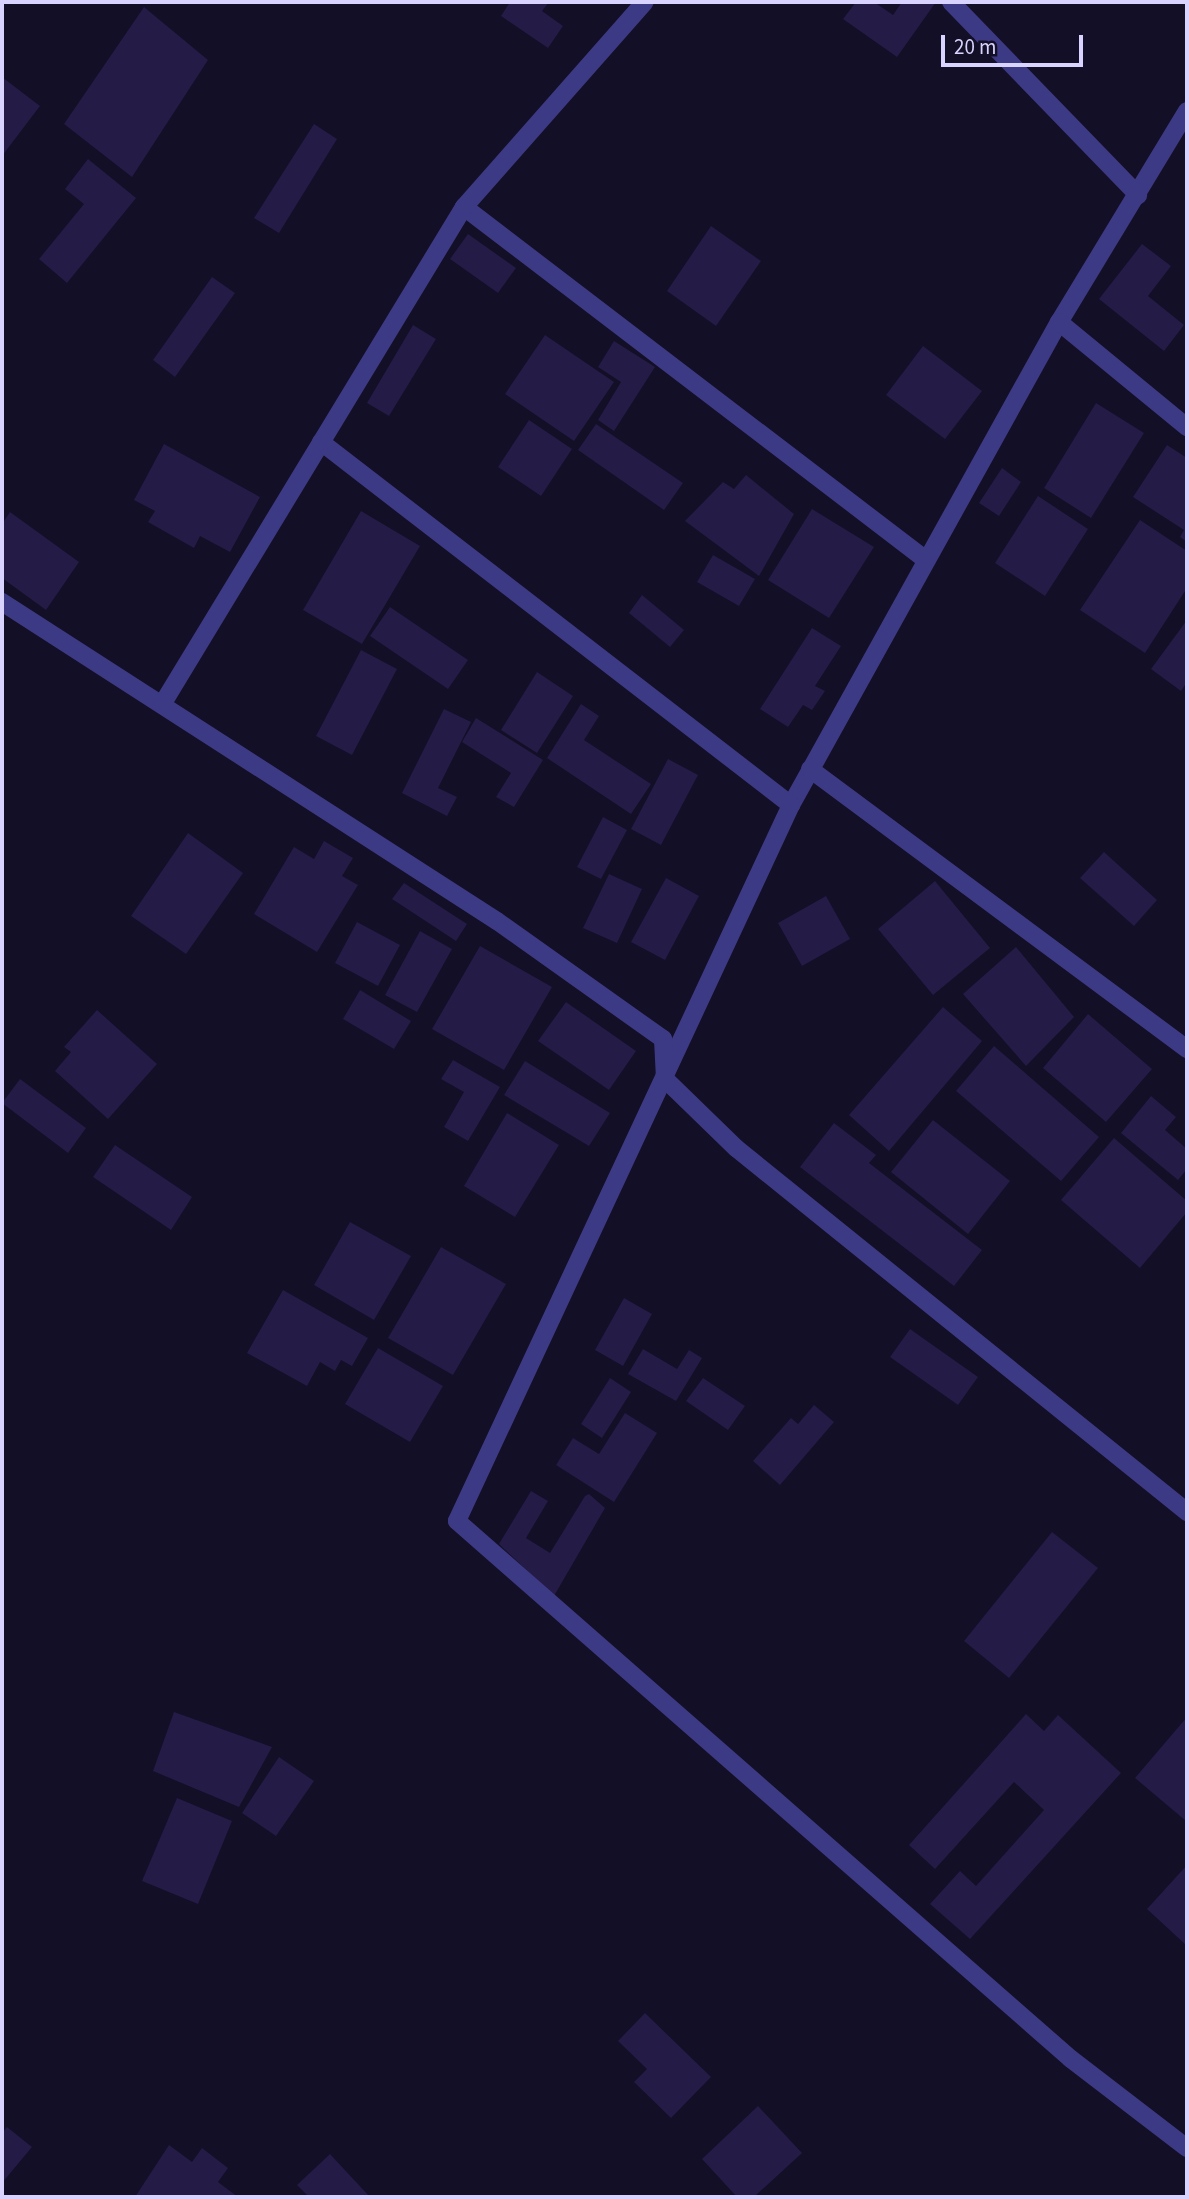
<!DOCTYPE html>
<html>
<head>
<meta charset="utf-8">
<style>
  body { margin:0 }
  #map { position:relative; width:1189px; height:2199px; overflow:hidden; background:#130f26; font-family:"Source Sans 3",sans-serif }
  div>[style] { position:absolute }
  .building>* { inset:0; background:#241b47 }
  .minor>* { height:18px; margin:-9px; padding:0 9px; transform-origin:9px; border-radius:9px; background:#3d3a85 }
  span { translate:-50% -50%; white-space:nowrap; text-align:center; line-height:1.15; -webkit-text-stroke:5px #130f26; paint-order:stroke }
  .frame { position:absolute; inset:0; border:4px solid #d9d4ff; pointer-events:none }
  .scale { position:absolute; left:941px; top:35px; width:142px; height:32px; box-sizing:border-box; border:4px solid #d9d4ff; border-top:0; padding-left:9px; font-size:21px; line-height:24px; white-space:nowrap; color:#d9d4ff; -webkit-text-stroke:5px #130f26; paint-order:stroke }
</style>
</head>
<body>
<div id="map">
  <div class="building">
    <i style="clip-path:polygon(510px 2px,549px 2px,542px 11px,563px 26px,548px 48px,501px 16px)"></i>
    <i style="clip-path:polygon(856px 2px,874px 2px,893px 15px,902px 2px,936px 2px,897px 57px,843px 19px)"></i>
    <i style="clip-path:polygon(144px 7px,208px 60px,132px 177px,64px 124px)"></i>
    <i style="clip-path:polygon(2px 77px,40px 106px,2px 156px)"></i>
    <i style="clip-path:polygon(314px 124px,337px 139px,279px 233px,254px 218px)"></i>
    <i style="clip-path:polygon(88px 159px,136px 198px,67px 283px,39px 259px,84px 204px,65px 189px)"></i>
    <i style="clip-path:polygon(711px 226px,761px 261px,716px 326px,667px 291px)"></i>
    <i style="clip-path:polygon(468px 234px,516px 268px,498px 293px,450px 259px)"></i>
    <i style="clip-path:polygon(1142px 244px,1171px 266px,1148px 296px,1184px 325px,1164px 351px,1099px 299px)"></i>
    <i style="clip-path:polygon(212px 277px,235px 293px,175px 377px,153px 360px)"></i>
    <i style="clip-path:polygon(413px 325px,436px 339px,389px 416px,367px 403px)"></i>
    <i style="clip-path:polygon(545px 335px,614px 382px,574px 441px,505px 394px)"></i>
    <i style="clip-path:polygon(614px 341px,655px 367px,614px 431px,598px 420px,621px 382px,598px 367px)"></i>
    <i style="clip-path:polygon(923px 346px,982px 391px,945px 439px,886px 395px)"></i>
    <i style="clip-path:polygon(1096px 403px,1144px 433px,1091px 518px,1044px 488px)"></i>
    <i style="clip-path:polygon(529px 420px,572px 449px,541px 496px,498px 467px)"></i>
    <i style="clip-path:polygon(596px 424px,683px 483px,664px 510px,578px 450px)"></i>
    <i style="clip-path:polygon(164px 444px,260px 497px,230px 552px,200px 536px,194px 548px,148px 522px,155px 511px,134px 500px)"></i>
    <i style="clip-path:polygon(1167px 445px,1187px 458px,1187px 542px,1180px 537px,1184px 530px,1133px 497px)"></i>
    <i style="clip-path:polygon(1002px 468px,1021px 482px,999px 516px,979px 503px)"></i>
    <i style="clip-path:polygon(746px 475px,794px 514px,759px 576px,685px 521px,723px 482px,734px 489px)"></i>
    <i style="clip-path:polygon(1038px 496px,1088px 529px,1045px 596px,995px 563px)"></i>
    <i style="clip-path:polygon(812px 509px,874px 547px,829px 618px,768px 580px)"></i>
    <i style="clip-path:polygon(361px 511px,420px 546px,362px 644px,303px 610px)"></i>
    <i style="clip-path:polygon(10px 512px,79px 562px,46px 610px,2px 578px,2px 524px)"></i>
    <i style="clip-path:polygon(1140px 520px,1187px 551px,1187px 588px,1145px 653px,1080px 610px)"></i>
    <i style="clip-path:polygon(713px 555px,755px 579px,739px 606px,697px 582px)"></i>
    <i style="clip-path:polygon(642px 595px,684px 630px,670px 647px,629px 613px)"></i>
    <i style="clip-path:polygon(390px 607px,468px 660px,448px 689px,370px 636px)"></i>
    <i style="clip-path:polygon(1187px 620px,1187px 682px,1181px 691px,1151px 669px)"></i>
    <i style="clip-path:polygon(812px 628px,841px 646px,815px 686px,825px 691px,812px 710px,803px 705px,788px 727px,760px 709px)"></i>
    <i style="clip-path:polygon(361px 650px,397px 669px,352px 755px,316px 736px)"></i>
    <i style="clip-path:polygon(537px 672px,573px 696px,537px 753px,501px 730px)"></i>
    <i style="clip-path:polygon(581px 704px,599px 716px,584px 740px,651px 784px,631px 814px,547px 758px)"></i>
    <i style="clip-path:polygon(444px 709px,471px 722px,438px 788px,457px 797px,447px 816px,402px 793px)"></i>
    <i style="clip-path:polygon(476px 718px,543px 760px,514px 807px,496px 797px,511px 773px,462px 742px)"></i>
    <i style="clip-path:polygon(668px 759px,698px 775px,661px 845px,631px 829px)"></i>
    <i style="clip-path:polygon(603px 817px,627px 830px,601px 879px,577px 867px)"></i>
    <i style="clip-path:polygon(188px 833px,243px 873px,186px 954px,131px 916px)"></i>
    <i style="clip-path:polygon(324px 841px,353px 858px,342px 876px,358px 885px,317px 952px,254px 914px,294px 847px,314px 859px)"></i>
    <i style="clip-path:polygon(1104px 852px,1157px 900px,1134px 926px,1080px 878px)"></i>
    <i style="clip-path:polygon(609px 874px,642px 889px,617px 943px,583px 928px)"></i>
    <i style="clip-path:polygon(666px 878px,699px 896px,665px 960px,631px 942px)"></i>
    <i style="clip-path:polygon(935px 881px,990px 948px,933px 995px,878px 929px)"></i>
    <i style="clip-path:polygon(404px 883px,467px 924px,456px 941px,392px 899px)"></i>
    <i style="clip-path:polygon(826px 896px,850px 939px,802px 966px,778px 923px)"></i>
    <i style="clip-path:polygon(357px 922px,400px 945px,378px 986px,335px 963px)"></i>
    <i style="clip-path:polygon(420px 931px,452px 949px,417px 1012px,385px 995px)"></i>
    <i style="clip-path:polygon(480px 946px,552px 987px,504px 1070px,432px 1029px)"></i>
    <i style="clip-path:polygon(1016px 947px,1074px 1017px,1026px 1066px,963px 994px)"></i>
    <i style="clip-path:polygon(360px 990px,411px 1021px,394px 1049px,343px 1019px)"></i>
    <i style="clip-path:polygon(566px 1002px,636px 1051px,609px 1090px,538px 1041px)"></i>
    <i style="clip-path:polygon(943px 1007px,982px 1041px,889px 1151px,849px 1115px)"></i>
    <i style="clip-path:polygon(97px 1010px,157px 1064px,108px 1119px,55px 1071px,71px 1052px,64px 1047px)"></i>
    <i style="clip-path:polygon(1088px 1014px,1152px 1069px,1106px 1122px,1043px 1068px)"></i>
    <i style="clip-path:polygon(994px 1046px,1099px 1137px,1061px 1181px,956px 1091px)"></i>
    <i style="clip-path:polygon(453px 1060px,500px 1087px,468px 1141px,444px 1127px,464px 1092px,441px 1079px)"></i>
    <i style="clip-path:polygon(525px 1061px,610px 1113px,589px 1146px,504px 1095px)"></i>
    <i style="clip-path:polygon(20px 1079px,86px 1128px,68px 1153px,2px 1103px)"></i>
    <i style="clip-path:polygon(1151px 1096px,1176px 1117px,1165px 1130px,1187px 1149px,1187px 1169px,1178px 1180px,1121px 1133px)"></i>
    <i style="clip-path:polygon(507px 1113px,559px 1145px,515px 1217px,464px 1186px)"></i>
    <i style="clip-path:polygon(933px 1120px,1010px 1181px,968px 1234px,891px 1172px)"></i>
    <i style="clip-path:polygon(834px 1123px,876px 1155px,869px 1163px,982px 1250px,954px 1286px,800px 1167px)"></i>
    <i style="clip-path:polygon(1114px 1138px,1187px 1201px,1187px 1212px,1140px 1268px,1061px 1200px)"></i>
    <i style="clip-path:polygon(115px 1145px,192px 1197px,171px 1230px,93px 1177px)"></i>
    <i style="clip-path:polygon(350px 1222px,411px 1256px,374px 1320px,314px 1285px)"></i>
    <i style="clip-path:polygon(441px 1247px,506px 1284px,453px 1375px,388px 1338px)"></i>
    <i style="clip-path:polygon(283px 1290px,368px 1338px,352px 1366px,341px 1360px,335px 1371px,320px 1362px,307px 1386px,247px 1353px)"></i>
    <i style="clip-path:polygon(624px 1298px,652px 1314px,623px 1366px,595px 1350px)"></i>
    <i style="clip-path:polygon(910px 1329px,978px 1377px,958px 1405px,890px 1357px)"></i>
    <i style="clip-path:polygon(378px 1348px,443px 1386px,410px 1442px,345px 1404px)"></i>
    <i style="clip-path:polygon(643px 1349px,677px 1369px,689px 1350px,702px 1358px,676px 1401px,628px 1374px)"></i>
    <i style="clip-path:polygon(610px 1378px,631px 1392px,602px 1438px,581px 1424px)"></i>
    <i style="clip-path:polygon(703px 1378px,745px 1406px,728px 1430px,686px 1401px)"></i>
    <i style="clip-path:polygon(814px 1405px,834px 1422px,780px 1485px,753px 1461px,791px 1418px,798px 1424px)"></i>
    <i style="clip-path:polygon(625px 1413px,657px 1433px,614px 1502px,556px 1465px,573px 1438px,599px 1454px)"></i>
    <i style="clip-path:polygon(531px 1491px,548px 1501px,526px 1538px,550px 1553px,585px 1496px,589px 1494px,605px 1508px,554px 1596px,499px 1544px)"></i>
    <i style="clip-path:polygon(1052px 1532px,1098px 1568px,1009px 1678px,964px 1641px)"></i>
    <i style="clip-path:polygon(174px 1712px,272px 1747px,239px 1807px,153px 1771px)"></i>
    <i style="clip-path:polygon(1026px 1714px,1044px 1731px,1058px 1715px,1121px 1773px,970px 1939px,930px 1904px,960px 1871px,976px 1886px,1044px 1810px,1014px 1782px,935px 1869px,909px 1845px)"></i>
    <i style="clip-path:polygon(1187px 1717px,1187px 1820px,1186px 1821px,1135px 1778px)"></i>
    <i style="clip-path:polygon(279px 1757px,314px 1781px,276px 1836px,242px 1813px)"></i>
    <i style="clip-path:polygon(177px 1798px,232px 1821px,198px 1904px,142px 1881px)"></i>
    <i style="clip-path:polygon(1187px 1865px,1187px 1946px,1147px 1909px)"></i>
    <i style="clip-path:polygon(645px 2013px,711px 2077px,671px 2118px,634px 2082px,647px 2069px,618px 2041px)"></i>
    <i style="clip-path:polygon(758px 2106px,802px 2153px,754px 2197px,737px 2197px,702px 2159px)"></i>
    <i style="clip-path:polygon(7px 2127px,32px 2147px,2px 2183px,2px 2133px)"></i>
    <i style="clip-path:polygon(169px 2145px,192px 2162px,202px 2148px,228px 2168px,218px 2182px,238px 2197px,135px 2197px)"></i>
    <i style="clip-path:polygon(330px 2154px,370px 2197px,309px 2197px,297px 2185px)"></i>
  </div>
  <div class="minor">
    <i style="left:951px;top:2px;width:269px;rotate:45.9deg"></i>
    <i style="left:1187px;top:111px;width:247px;rotate:121.2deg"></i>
    <i style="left:1059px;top:322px;width:552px;rotate:119.02deg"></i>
    <i style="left:791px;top:805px;width:790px;rotate:115.01deg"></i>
    <i style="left:457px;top:1521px;width:816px;rotate:41.23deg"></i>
    <i style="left:1071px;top:2059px;width:146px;rotate:37.5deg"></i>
    <i style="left:464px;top:207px;width:581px;rotate:37.38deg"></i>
    <i style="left:1059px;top:322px;width:166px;rotate:39.4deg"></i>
    <i style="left:321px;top:442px;width:594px;rotate:37.68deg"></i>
    <i style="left:2px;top:602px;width:589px;rotate:32.8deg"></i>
    <i style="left:497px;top:921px;width:204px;rotate:35.4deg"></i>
    <i style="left:663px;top:1039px;width:40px;rotate:87.1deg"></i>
    <i style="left:665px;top:1079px;width:99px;rotate:44.2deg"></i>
    <i style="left:736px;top:1148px;width:580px;rotate:38.91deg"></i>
    <i style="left:163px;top:703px;width:580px;rotate:-58.75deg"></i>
    <i style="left:464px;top:207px;width:273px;rotate:-48.6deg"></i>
    <i style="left:810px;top:769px;width:470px;rotate:36.6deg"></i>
  </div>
  <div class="frame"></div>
  <div class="scale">20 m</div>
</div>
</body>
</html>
